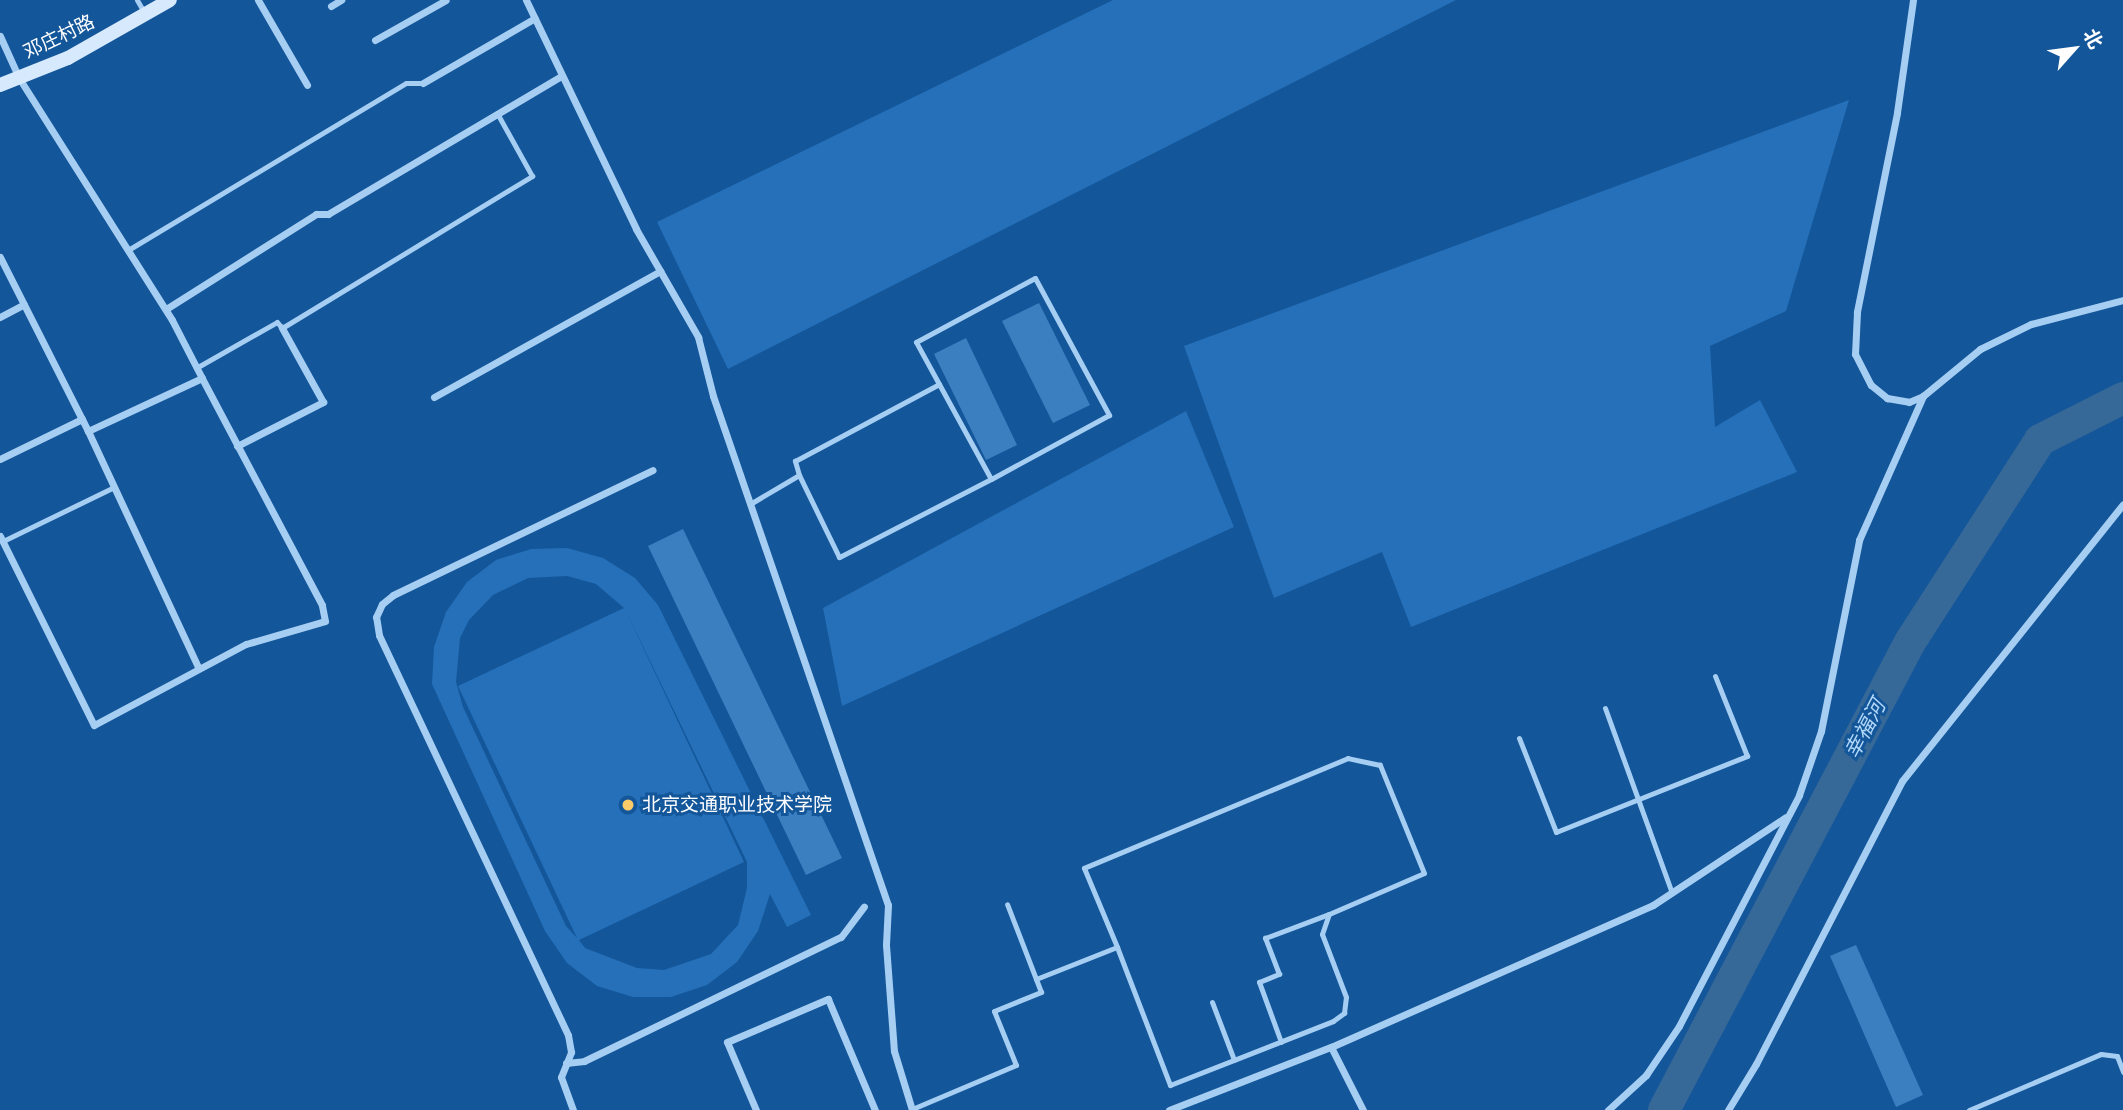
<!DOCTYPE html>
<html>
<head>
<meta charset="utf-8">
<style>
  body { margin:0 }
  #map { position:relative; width:2123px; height:1110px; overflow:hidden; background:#13569a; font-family:"Roboto Condensed","Noto Sans SC",sans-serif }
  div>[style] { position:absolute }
  .green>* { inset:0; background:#2570b8 }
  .river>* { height:32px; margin:-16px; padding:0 16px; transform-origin:16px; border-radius:16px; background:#366898 }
  .building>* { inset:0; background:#3c7fc1 }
  .lane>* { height:5px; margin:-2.5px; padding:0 2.5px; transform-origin:2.5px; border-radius:2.5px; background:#a6cef3 }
  .street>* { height:7px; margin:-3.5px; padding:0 3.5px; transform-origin:3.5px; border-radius:3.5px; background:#a6cef3 }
  .secondary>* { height:14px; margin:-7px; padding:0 7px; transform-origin:7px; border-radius:7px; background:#d6e9fd }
  .dots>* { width:19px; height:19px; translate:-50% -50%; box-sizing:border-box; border:4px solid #13569a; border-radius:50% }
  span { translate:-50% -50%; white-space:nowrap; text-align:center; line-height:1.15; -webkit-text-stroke:6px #13569a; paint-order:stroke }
  .street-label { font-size:19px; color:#fff }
  .poi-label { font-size:19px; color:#fff }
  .left { translate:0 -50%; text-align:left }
  .water-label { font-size:21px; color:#b2d8fa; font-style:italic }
  .north { position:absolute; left:2039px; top:14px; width:70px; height:70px; -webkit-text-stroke:5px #13569a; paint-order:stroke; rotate:62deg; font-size:19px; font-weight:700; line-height:28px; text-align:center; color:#fff }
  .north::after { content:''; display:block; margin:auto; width:24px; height:32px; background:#fff; clip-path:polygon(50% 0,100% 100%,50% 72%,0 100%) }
</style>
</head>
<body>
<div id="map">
  <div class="green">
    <i style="clip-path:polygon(1113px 0,1456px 0,728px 369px,657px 222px)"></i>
    <i style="clip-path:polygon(1849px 100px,1786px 311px,1710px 346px,1715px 427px,1760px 400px,1797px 472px,1411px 627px,1382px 552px,1274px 598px,1184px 346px)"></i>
    <i style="clip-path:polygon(1186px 411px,1234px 527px,842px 706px,823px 608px)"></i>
    <i style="clip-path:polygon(evenodd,567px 548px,603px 558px,635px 578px,658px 605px,811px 915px,787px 927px,770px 894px,758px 931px,737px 962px,707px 985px,671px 997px,633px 997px,597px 986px,567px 963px,545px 931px,432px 684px,434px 647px,446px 612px,467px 582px,496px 560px,531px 549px,567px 548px,567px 576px,596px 584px,624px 608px,458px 686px,577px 938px,566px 926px,463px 707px,456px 682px,460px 638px,469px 620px,493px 595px,528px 578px,567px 576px,567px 548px,625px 609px,747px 862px,747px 888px,738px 925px,711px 954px,664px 970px,637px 968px,585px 948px,579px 940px,744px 862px,625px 609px)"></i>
  </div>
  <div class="river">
    <i style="left:1664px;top:1110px;width:529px;rotate:-62.27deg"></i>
    <i style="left:1910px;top:642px;width:240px;rotate:-57.2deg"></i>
    <i style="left:2040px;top:440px;width:93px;rotate:-26.8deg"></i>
  </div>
  <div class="building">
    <i style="clip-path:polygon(1039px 303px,1090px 405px,1053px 423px,1002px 321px)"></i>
    <i style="clip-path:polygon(966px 338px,1017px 445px,986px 460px,934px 354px)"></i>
    <i style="clip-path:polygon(683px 529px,842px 858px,806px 875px,648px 546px)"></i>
    <i style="clip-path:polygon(1856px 945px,1923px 1095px,1896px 1107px,1830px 956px)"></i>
  </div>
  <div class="lane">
    <i style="left:137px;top:0;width:14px;rotate:60deg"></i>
    <i style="left:128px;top:250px;width:324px;rotate:-31deg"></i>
    <i style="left:406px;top:83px;width:17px"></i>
    <i style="left:196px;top:368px;width:93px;rotate:-29.6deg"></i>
    <i style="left:277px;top:322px;width:8px;rotate:50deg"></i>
    <i style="left:282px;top:328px;width:293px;rotate:-31.3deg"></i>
    <i style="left:532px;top:176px;width:72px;rotate:-119.1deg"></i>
    <i style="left:939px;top:384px;width:48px;rotate:-118.7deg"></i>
    <i style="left:916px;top:342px;width:135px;rotate:-28.3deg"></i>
    <i style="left:1035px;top:278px;width:156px;rotate:61.6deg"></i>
    <i style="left:1109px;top:415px;width:134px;rotate:151.5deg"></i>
    <i style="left:750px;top:504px;width:57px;rotate:-30.6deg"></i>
    <i style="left:799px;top:475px;width:15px;rotate:-106deg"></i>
    <i style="left:795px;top:461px;width:163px;rotate:-28.1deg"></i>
    <i style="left:939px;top:384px;width:108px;rotate:61.3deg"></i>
    <i style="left:991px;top:479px;width:171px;rotate:152.8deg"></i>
    <i style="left:839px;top:557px;width:91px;rotate:-116deg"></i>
    <i style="left:3px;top:541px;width:123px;rotate:-25.9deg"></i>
    <i style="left:1605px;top:708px;width:197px;rotate:70.1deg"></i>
    <i style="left:1519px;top:738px;width:101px;rotate:68.5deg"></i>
    <i style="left:1556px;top:832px;width:206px;rotate:-21.7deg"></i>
    <i style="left:1747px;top:756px;width:86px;rotate:-111.8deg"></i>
    <i style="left:1036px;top:979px;width:87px;rotate:-21.6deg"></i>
    <i style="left:1117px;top:947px;width:148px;rotate:69deg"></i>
    <i style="left:1170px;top:1085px;width:175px;rotate:-21.4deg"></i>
    <i style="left:1333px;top:1021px;width:14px;rotate:-36deg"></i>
    <i style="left:1344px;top:1013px;width:16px;rotate:-83deg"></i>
    <i style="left:1346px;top:997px;width:67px;rotate:-110.9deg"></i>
    <i style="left:1322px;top:934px;width:21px;rotate:-71deg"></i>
    <i style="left:1329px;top:914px;width:103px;rotate:-23.3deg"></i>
    <i style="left:1424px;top:873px;width:117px;rotate:-112.2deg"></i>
    <i style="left:1380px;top:765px;width:33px;rotate:-168deg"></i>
    <i style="left:1348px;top:758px;width:286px;rotate:157.4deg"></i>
    <i style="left:1084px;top:868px;width:86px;rotate:67.3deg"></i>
    <i style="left:1212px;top:1002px;width:62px;rotate:69.2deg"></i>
    <i style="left:1281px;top:1042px;width:64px;rotate:-110.1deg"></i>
    <i style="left:1259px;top:982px;width:22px;rotate:-22deg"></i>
    <i style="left:1279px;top:974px;width:39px;rotate:-111deg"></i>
    <i style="left:1265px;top:938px;width:68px;rotate:-20.6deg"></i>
    <i style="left:912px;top:1109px;width:113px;rotate:-22.9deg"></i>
    <i style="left:1016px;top:1065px;width:58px;rotate:-112.2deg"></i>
    <i style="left:994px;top:1011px;width:51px;rotate:-22deg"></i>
    <i style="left:1041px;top:992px;width:94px;rotate:-111.1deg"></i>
    <i style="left:1969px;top:1110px;width:143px;rotate:-23deg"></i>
    <i style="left:2101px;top:1054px;width:16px;rotate:7deg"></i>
    <i style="left:2117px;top:1056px;width:17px;rotate:69deg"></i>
  </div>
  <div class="street">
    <i style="left:258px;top:0;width:98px;rotate:60deg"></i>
    <i style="left:526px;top:0;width:254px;rotate:64.3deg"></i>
    <i style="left:636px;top:229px;width:125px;rotate:60.1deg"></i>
    <i style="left:698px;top:337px;width:61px;rotate:75.7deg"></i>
    <i style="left:713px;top:396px;width:538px;rotate:71.03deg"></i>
    <i style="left:888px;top:905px;width:40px;rotate:92.9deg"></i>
    <i style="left:886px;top:945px;width:106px;rotate:85.7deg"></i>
    <i style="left:894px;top:1051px;width:62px;rotate:73deg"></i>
    <i style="left:1913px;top:0;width:114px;rotate:98.1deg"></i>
    <i style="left:1897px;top:113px;width:203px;rotate:101.4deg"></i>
    <i style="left:1857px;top:312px;width:42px;rotate:92.7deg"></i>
    <i style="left:1855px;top:354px;width:35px;rotate:63deg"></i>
    <i style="left:1871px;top:385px;width:21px;rotate:39deg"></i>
    <i style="left:1887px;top:398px;width:22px;rotate:10deg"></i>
    <i style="left:1909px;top:402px;width:15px;rotate:-23deg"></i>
    <i style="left:1923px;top:396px;width:74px;rotate:-39.5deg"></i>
    <i style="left:1980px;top:349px;width:57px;rotate:-26.1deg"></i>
    <i style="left:2031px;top:324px;width:95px;rotate:-14.6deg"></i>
    <i style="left:331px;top:6px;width:12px;rotate:-31deg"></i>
    <i style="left:0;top:36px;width:46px;rotate:65.7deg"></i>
    <i style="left:19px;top:78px;width:286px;rotate:57.7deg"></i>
    <i style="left:172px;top:320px;width:65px;rotate:62.7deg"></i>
    <i style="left:202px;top:378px;width:126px;rotate:155.1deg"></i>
    <i style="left:88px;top:431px;width:13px;rotate:-117deg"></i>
    <i style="left:82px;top:419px;width:91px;rotate:154deg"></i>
    <i style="left:375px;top:40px;width:81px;rotate:-29.4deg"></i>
    <i style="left:423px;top:83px;width:129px;rotate:-30.1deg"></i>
    <i style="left:0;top:257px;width:182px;rotate:63.2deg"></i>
    <i style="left:166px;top:309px;width:178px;rotate:-32.3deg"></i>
    <i style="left:316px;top:214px;width:12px"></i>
    <i style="left:328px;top:214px;width:271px;rotate:-30.6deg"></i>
    <i style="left:0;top:317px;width:27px;rotate:-28deg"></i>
    <i style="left:434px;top:397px;width:259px;rotate:-29.1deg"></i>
    <i style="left:88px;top:431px;width:260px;rotate:65deg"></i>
    <i style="left:237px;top:446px;width:97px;rotate:-27.1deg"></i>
    <i style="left:323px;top:402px;width:85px;rotate:-119deg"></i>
    <i style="left:0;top:536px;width:211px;rotate:63.6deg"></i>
    <i style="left:94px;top:725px;width:172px;rotate:-28.1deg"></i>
    <i style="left:246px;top:644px;width:82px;rotate:-16.2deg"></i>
    <i style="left:325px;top:621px;width:16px;rotate:-101deg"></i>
    <i style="left:322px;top:605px;width:257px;rotate:-117.9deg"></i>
    <i style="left:1331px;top:1047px;width:71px;rotate:63.1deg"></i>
    <i style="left:566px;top:1063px;width:18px;rotate:-6deg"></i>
    <i style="left:584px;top:1061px;width:285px;rotate:-25.8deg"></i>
    <i style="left:841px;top:937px;width:38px;rotate:-53deg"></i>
    <i style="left:573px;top:1110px;width:35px;rotate:-110deg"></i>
    <i style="left:561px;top:1077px;width:27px;rotate:-68deg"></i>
    <i style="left:571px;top:1052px;width:17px;rotate:-100deg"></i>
    <i style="left:568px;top:1035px;width:442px;rotate:-115.3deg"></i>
    <i style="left:379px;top:635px;width:18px;rotate:-99deg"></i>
    <i style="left:376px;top:617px;width:14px;rotate:-65deg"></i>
    <i style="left:382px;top:604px;width:14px;rotate:-39deg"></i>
    <i style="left:393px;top:595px;width:288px;rotate:-25.7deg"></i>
    <i style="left:756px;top:1110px;width:74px;rotate:-113.1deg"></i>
    <i style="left:727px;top:1042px;width:110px;rotate:-23.1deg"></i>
    <i style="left:828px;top:999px;width:121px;rotate:67.1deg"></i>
    <i style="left:1169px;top:1110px;width:174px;rotate:-21.3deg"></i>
    <i style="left:1331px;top:1047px;width:352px;rotate:-23.8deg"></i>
    <i style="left:1653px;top:905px;width:159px;rotate:-33.5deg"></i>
    <i style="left:1608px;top:1110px;width:52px;rotate:-42.6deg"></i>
    <i style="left:1646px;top:1075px;width:59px;rotate:-56deg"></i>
    <i style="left:1679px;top:1026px;width:260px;rotate:-62.5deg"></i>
    <i style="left:1799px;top:795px;width:68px;rotate:-71deg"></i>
    <i style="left:1821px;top:731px;width:195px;rotate:-78.7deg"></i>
    <i style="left:1859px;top:540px;width:158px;rotate:-66deg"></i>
    <i style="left:1728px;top:1110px;width:54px;rotate:-58.7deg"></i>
    <i style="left:1756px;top:1064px;width:318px;rotate:-62.7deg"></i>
    <i style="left:1902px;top:781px;width:354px;rotate:-51.4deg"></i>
  </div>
  <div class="secondary">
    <i style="left:0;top:85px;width:73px;rotate:-21.7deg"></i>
    <i style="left:68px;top:58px;width:117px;rotate:-29.6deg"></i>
  </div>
  <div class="dots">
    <i style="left:628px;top:805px;background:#ffca68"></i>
  </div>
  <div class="street-label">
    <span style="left:59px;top:37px;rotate:-26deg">邓庄村路</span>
  </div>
  <div class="poi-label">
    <span class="left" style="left:642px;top:805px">北京交通职业技术学院</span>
  </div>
  <div class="water-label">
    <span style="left:1865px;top:729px;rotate:-62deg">幸福河</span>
  </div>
  <div class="north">北</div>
</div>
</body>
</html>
